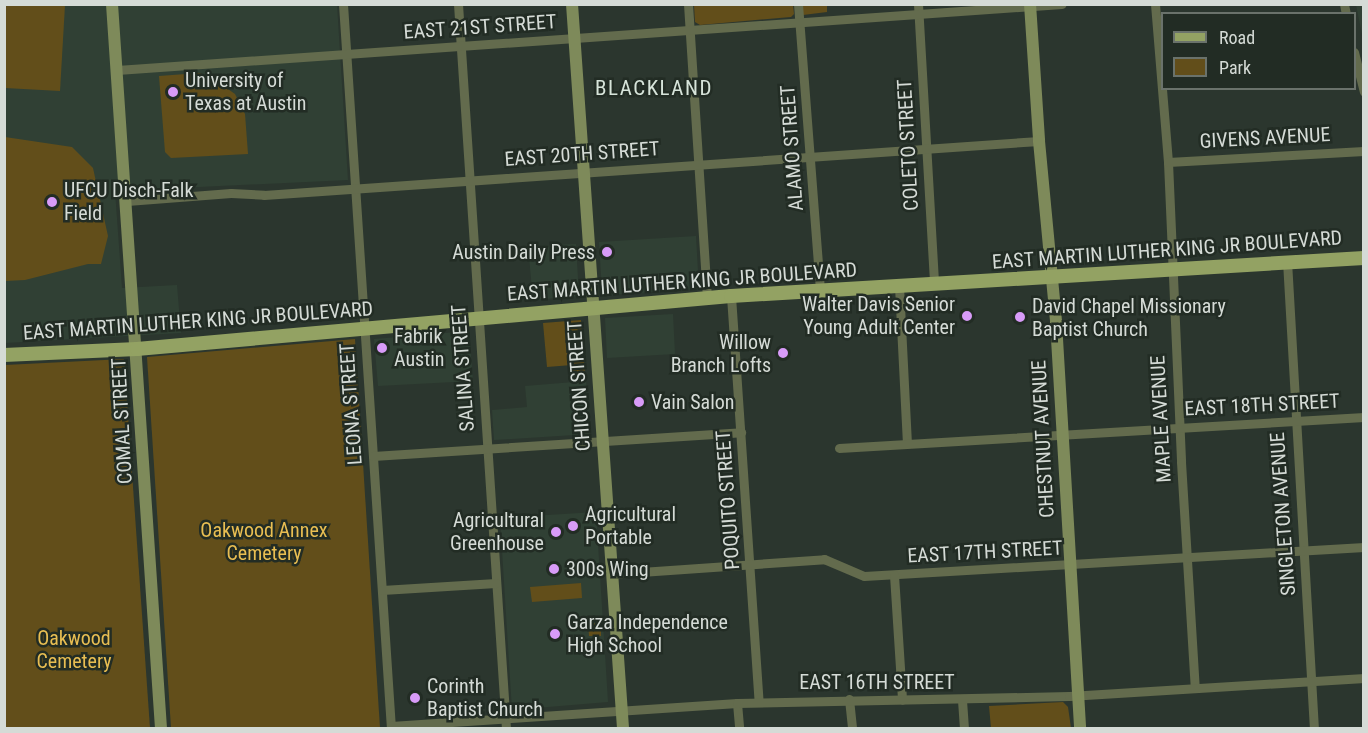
<!DOCTYPE html>
<html>
<head>
<meta charset="utf-8">
<style>
  body { margin:0 }
  #map { position:relative; width:1368px; height:733px; overflow:hidden; background:#2b362e; font-family:"Roboto Condensed",sans-serif }
  div>[style] { position:absolute }
  .built>* { inset:0; background:#304034 }
  .green>* { inset:0; background:#624e1a }
  .street>* { height:9px; margin:-4.5px; padding:0 4.5px; transform-origin:4.5px; border-radius:4.5px; background:#636b4d }
  .secondary>* { height:12px; margin:-6px; padding:0 6px; transform-origin:6px; border-radius:6px; background:#7e8a5a }
  .primary>* { height:14px; margin:-7px; padding:0 7px; transform-origin:7px; border-radius:7px; background:#93a263 }
  .dots>* { width:16px; height:16px; translate:-50% -50%; box-sizing:border-box; border:3px solid #222c24; border-radius:50% }
  span { translate:-50% -50%; white-space:nowrap; text-align:center; line-height:1.15; -webkit-text-stroke:5px #222c24; paint-order:stroke }
  .street-label { font-size:20px; color:#d5dbd6 }
  .poi-label { font-size:20px; color:#d5dbd6 }
  .left { translate:0 -50%; text-align:left }
  .right { translate:-100% -50%; text-align:right }
  .park-label { font-size:20px; color:#e8be52 }
  .neighbourhood-label { font-size:21px; color:#d7e4da; letter-spacing:1.5px }
  .frame { position:absolute; inset:0; border:6px solid #d5dbd6; pointer-events:none }
  .legend { position:absolute; left:1161px; top:12px; width:195px; height:78px; box-sizing:border-box; background:#222c24; border:2px solid #6a726b; margin:0; padding:8px 10px; list-style:none; font-size:18px; color:#d5dbd6 }
  .legend li { display:flex; align-items:center; gap:12px; height:30px }
  .legend b { width:30px; border:2px solid #6a726b }
</style>
</head>
<body>
<div id="map">
  <div class="built">
    <i style="clip-path:polygon(5px 5px,337px 5px,348px 180px,115px 191px,122px 288px,177px 285px,181px 333px,5px 343px)"></i>
    <i style="clip-path:polygon(1356px 5px,1363px 5px,1363px 39px)"></i>
    <i style="clip-path:polygon(696px 236px,699px 289px,608px 295px,607px 291px,602px 291px,599px 242px)"></i>
    <i style="clip-path:polygon(576px 244px,579px 296px,533px 300px,528px 246px)"></i>
    <i style="clip-path:polygon(673px 314px,675px 354px,607px 358px,605px 318px)"></i>
    <i style="clip-path:polygon(469px 331px,473px 381px,378px 386px,374px 339px)"></i>
    <i style="clip-path:polygon(586px 381px,590px 434px,494px 440px,492px 410px,527px 407px,525px 386px)"></i>
    <i style="clip-path:polygon(596px 512px,608px 702px,512px 710px,500px 518px)"></i>
  </div>
  <div class="green">
    <i style="clip-path:polygon(4px 5px,65px 5px,60px 91px,5px 88px)"></i>
    <i style="clip-path:polygon(694px 5px,793px 5px,794px 14px,791px 17px,700px 25px,695px 22px)"></i>
    <i style="clip-path:polygon(803px 5px,827px 5px,827px 12px,803px 15px)"></i>
    <i style="clip-path:polygon(199px 73px,211px 77px,235px 94px,245px 114px,248px 154px,171px 158px,165px 152px,159px 76px)"></i>
    <i style="clip-path:polygon(5px 137px,72px 147px,93px 168px,108px 236px,101px 264px,88px 264px,25px 280px,5px 281px)"></i>
    <i style="clip-path:polygon(581px 320px,585px 374px,573px 375px,572px 365px,547px 367px,543px 323px)"></i>
    <i style="clip-path:polygon(355px 339px,380px 728px,171px 728px,147px 357px)"></i>
    <i style="clip-path:polygon(124px 359px,150px 728px,5px 728px,5px 365px)"></i>
    <i style="clip-path:polygon(581px 583px,582px 598px,532px 602px,530px 587px)"></i>
    <i style="clip-path:polygon(588px 622px,594px 623px,601px 629px,601px 636px,589px 636px)"></i>
    <i style="clip-path:polygon(1063px 702px,1068px 707px,1071px 728px,991px 728px,989px 706px)"></i>
  </div>
  <div class="street">
    <i style="left:343px;top:4px;width:726px;rotate:86.21deg"></i>
    <i style="left:458px;top:4px;width:726px;rotate:86.21deg"></i>
    <i style="left:688px;top:4px;width:295px;rotate:86.3deg"></i>
    <i style="left:798px;top:4px;width:287px;rotate:85.6deg"></i>
    <i style="left:918px;top:4px;width:280px;rotate:86.7deg"></i>
    <i style="left:1155px;top:4px;width:159px;rotate:85.3deg"></i>
    <i style="left:1168px;top:162px;width:300px;rotate:87.5deg"></i>
    <i style="left:1181px;top:462px;width:226px;rotate:86.5deg"></i>
    <i style="left:1344px;top:4px;width:10px;rotate:79deg"></i>
    <i style="left:1354px;top:52px;width:41px;rotate:76deg"></i>
    <i style="left:117px;top:70px;width:947px;rotate:-4deg"></i>
    <i style="left:1168px;top:162px;width:196px;rotate:-3.2deg"></i>
    <i style="left:127px;top:201px;width:104px;rotate:-4.4deg"></i>
    <i style="left:231px;top:193px;width:33px;rotate:3deg"></i>
    <i style="left:264px;top:195px;width:777px;rotate:-3.99deg"></i>
    <i style="left:1287px;top:261px;width:468px;rotate:86.7deg"></i>
    <i style="left:899px;top:286px;width:157px;rotate:87.1deg"></i>
    <i style="left:731px;top:296px;width:407px;rotate:86.1deg"></i>
    <i style="left:839px;top:448px;width:526px;rotate:-3.38deg"></i>
    <i style="left:373px;top:456px;width:369px;rotate:-3.7deg"></i>
    <i style="left:612px;top:574px;width:213px;rotate:-4deg"></i>
    <i style="left:824px;top:559px;width:43px;rotate:23deg"></i>
    <i style="left:864px;top:576px;width:501px;rotate:-3.32deg"></i>
    <i style="left:894px;top:575px;width:125px;rotate:86.3deg"></i>
    <i style="left:382px;top:590px;width:114px;rotate:-3.5deg"></i>
    <i style="left:849px;top:699px;width:29px;rotate:84deg"></i>
    <i style="left:962px;top:700px;width:28px;rotate:86deg"></i>
    <i style="left:737px;top:703px;width:25px;rotate:85deg"></i>
    <i style="left:391px;top:726px;width:347px;rotate:-3.8deg"></i>
    <i style="left:737px;top:703px;width:332px;rotate:-1.2deg"></i>
    <i style="left:1069px;top:696px;width:296px;rotate:-3.5deg"></i>
  </div>
  <div class="secondary">
    <i style="left:112px;top:4px;width:726px;rotate:86.13deg"></i>
    <i style="left:572px;top:4px;width:726px;rotate:85.97deg"></i>
    <i style="left:1030px;top:4px;width:137px;rotate:86.2deg"></i>
    <i style="left:1039px;top:141px;width:182px;rotate:84.6deg"></i>
    <i style="left:1056px;top:322px;width:407px;rotate:86.6deg"></i>
  </div>
  <div class="primary">
    <i style="left:4px;top:355px;width:133px;rotate:-2.6deg"></i>
    <i style="left:137px;top:349px;width:596px;rotate:-5.1deg"></i>
    <i style="left:731px;top:296px;width:634px;rotate:-3.44deg"></i>
  </div>
  <div class="dots">
    <i style="left:173px;top:92px;background:#d89bf8"></i>
    <i style="left:52px;top:202px;background:#d89bf8"></i>
    <i style="left:607px;top:252px;background:#d89bf8"></i>
    <i style="left:967px;top:316px;background:#d89bf8"></i>
    <i style="left:1020px;top:317px;background:#d89bf8"></i>
    <i style="left:382px;top:348px;background:#d89bf8"></i>
    <i style="left:783px;top:353px;background:#d89bf8"></i>
    <i style="left:639px;top:402px;background:#d89bf8"></i>
    <i style="left:573px;top:526px;background:#d89bf8"></i>
    <i style="left:556px;top:532px;background:#d89bf8"></i>
    <i style="left:554px;top:569px;background:#d89bf8"></i>
    <i style="left:555px;top:634px;background:#d89bf8"></i>
    <i style="left:415px;top:698px;background:#d89bf8"></i>
  </div>
  <div class="street-label">
    <span style="left:480px;top:27px;rotate:-4deg">EAST 21ST STREET</span>
    <span style="left:1265px;top:138px;rotate:-3deg">GIVENS AVENUE</span>
    <span style="left:908px;top:145px;rotate:-93deg">COLETO STREET</span>
    <span style="left:792px;top:148px;rotate:-94deg">ALAMO STREET</span>
    <span style="left:582px;top:154px;rotate:-4deg">EAST 20TH STREET</span>
    <span style="left:1167px;top:250px;rotate:-4deg">EAST MARTIN LUTHER KING JR BOULEVARD</span>
    <span style="left:682px;top:282px;rotate:-4deg">EAST MARTIN LUTHER KING JR BOULEVARD</span>
    <span style="left:198px;top:321px;rotate:-4deg">EAST MARTIN LUTHER KING JR BOULEVARD</span>
    <span style="left:463px;top:368px;rotate:-94deg">SALINA STREET</span>
    <span style="left:579px;top:386px;rotate:-94deg">CHICON STREET</span>
    <span style="left:351px;top:404px;rotate:-94deg">LEONA STREET</span>
    <span style="left:1262px;top:405px;rotate:-3deg">EAST 18TH STREET</span>
    <span style="left:1161px;top:419px;rotate:-93deg">MAPLE AVENUE</span>
    <span style="left:122px;top:421px;rotate:-93deg">COMAL STREET</span>
    <span style="left:1043px;top:439px;rotate:-93deg">CHESTNUT AVENUE</span>
    <span style="left:728px;top:500px;rotate:-94deg">POQUITO STREET</span>
    <span style="left:1283px;top:514px;rotate:-94deg">SINGLETON AVENUE</span>
    <span style="left:985px;top:552px;rotate:-3deg">EAST 17TH STREET</span>
    <span style="left:877px;top:682px">EAST 16TH STREET</span>
  </div>
  <div class="poi-label">
    <span class="left" style="left:185px;top:92px">University of<br>Texas at Austin</span>
    <span class="left" style="left:64px;top:202px">UFCU Disch-Falk<br>Field</span>
    <span class="right" style="left:595px;top:252px">Austin Daily Press</span>
    <span class="right" style="left:955px;top:316px">Walter Davis Senior<br>Young Adult Center</span>
    <span class="left" style="left:1032px;top:318px">David Chapel Missionary<br>Baptist Church</span>
    <span class="left" style="left:394px;top:348px">Fabrik<br>Austin</span>
    <span class="right" style="left:771px;top:354px">Willow<br>Branch Lofts</span>
    <span class="left" style="left:651px;top:402px">Vain Salon</span>
    <span class="left" style="left:585px;top:526px">Agricultural<br>Portable</span>
    <span class="right" style="left:544px;top:532px">Agricultural<br>Greenhouse</span>
    <span class="left" style="left:566px;top:569px">300s Wing</span>
    <span class="left" style="left:567px;top:634px">Garza Independence<br>High School</span>
    <span class="left" style="left:427px;top:698px">Corinth<br>Baptist Church</span>
  </div>
  <div class="park-label">
    <span style="left:264px;top:542px">Oakwood Annex<br>Cemetery</span>
    <span style="left:74px;top:650px">Oakwood<br>Cemetery</span>
  </div>
  <div class="neighbourhood-label">
    <span style="left:654px;top:88px">BLACKLAND</span>
  </div>
  <div class="frame"></div>
  <ul class="legend">
  <li><b style="height:8px;background:#93a263"></b>Road</li>
  <li><b style="height:16px;background:#624e1a"></b>Park</li>
  </ul>
</div>
</body>
</html>
